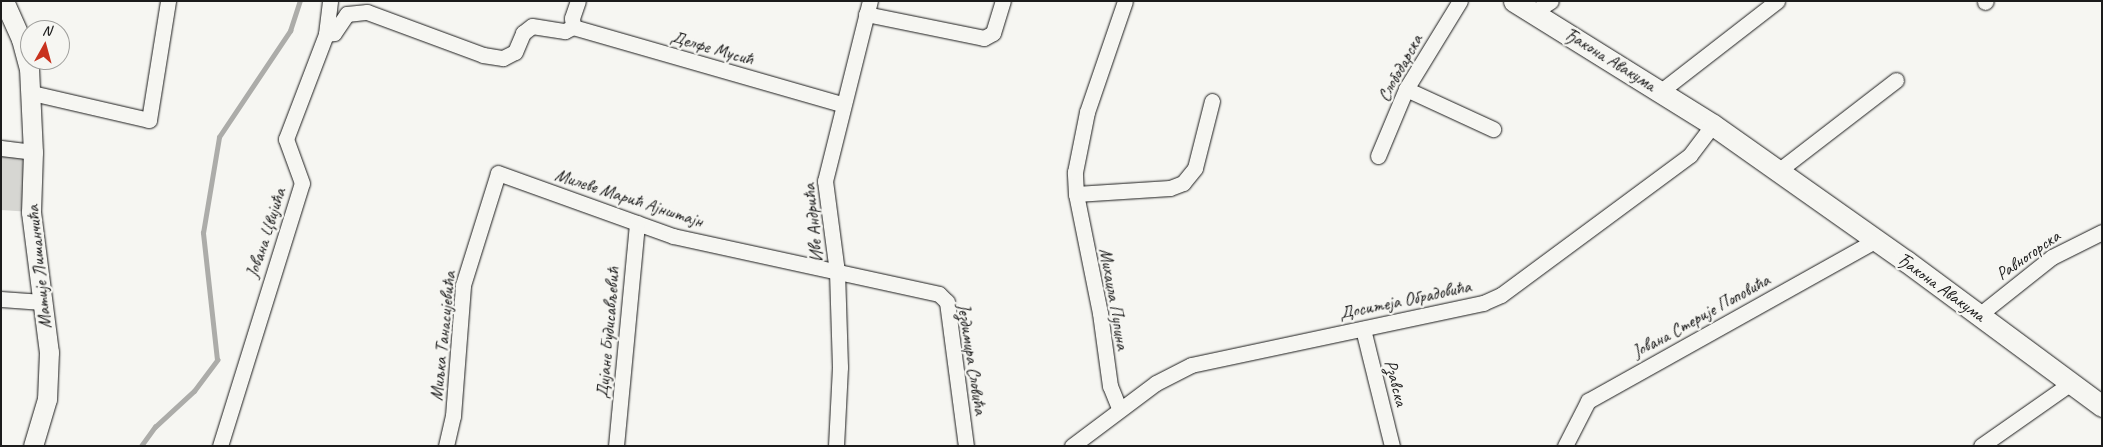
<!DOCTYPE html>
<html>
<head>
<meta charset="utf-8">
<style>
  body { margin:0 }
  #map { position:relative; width:2103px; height:447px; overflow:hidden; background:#f6f6f2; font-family:Caveat,sans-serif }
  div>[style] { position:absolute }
  .green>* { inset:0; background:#d6d6d2 }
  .stream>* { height:4.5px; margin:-2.25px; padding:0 2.25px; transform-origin:2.25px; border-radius:2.25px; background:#acaca9 }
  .roads { filter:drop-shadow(0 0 1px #1c1c1c) drop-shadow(0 0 1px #1c1c1c) }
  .minor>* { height:15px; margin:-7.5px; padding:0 7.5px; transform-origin:7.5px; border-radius:7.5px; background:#f6f6f2 }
  .tertiary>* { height:19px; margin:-9.5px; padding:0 9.5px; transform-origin:9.5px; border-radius:9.5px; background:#f6f6f2 }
  .secondary>* { height:21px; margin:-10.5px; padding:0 10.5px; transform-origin:10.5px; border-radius:10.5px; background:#f6f6f2 }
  span { translate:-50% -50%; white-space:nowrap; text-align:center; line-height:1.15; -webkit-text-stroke:4.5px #f6f6f2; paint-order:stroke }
  .street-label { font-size:18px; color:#1c1c1c }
  .frame { position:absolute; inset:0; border:2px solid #1c1c1c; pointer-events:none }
  .north { position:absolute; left:20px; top:20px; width:50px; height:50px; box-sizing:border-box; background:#f6f6f2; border:1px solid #9f9f9c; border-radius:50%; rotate:7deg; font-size:14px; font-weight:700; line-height:20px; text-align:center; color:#1c1c1c }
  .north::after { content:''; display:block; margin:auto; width:18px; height:22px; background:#c8321e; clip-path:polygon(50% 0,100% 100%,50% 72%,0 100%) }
</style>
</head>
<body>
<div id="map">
  <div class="green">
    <i style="clip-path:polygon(1px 148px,33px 152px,31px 212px,1px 210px)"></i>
  </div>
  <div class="stream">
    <i style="left:141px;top:446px;width:24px;rotate:-54deg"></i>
    <i style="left:155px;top:427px;width:53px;rotate:-42.7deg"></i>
    <i style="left:194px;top:391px;width:39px;rotate:-53deg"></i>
    <i style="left:217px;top:360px;width:128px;rotate:-96.3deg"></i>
    <i style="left:203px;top:233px;width:97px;rotate:-80.5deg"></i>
    <i style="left:219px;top:137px;width:128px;rotate:-56.2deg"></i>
    <i style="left:290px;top:31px;width:32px;rotate:-72deg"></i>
  </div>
  <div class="roads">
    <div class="minor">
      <i style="left:1985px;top:2px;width:1px;rotate:-45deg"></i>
      <i style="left:1534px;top:12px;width:20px;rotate:-33deg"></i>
      <i style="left:866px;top:14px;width:120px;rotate:11.5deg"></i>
      <i style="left:984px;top:38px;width:10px;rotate:-29deg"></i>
      <i style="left:993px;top:33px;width:34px;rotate:-73deg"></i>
      <i style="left:573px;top:27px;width:280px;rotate:16deg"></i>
      <i style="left:573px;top:27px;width:9px;rotate:-96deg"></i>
      <i style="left:572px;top:18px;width:18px;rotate:-71deg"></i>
      <i style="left:326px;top:34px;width:8px;rotate:-7deg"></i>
      <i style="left:334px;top:33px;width:23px;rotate:-56deg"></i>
      <i style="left:347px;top:14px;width:20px;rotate:-6deg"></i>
      <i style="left:367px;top:12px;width:124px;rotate:20.3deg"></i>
      <i style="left:483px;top:55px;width:20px;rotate:9deg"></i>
      <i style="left:503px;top:58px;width:13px;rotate:-27deg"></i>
      <i style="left:515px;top:52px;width:21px;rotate:-67deg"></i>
      <i style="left:523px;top:33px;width:11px;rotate:-38deg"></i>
      <i style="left:532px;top:26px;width:33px;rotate:9deg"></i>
      <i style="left:565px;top:31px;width:9px;rotate:-27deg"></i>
      <i style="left:1406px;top:89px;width:96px;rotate:24.7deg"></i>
      <i style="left:1661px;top:91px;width:147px;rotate:-37.8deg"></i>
      <i style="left:32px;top:93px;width:120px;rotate:13deg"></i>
      <i style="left:149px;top:120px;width:121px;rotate:-80.9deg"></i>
      <i style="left:1px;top:148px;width:32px;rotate:7deg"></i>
      <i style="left:1378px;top:156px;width:73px;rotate:-67.3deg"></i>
      <i style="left:1406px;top:89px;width:103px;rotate:-58.5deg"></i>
      <i style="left:1778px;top:171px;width:149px;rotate:-37.6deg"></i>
      <i style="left:1076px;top:194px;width:94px;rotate:-3.7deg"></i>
      <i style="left:1170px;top:188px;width:14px;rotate:-21deg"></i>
      <i style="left:1183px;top:183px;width:19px;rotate:-51deg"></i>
      <i style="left:1195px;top:168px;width:69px;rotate:-75.8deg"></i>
      <i style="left:1px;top:299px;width:41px;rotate:4.2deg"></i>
      <i style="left:1979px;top:315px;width:93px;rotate:-38.5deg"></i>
      <i style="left:2052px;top:257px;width:56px;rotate:-26.6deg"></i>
      <i style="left:1363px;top:329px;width:121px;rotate:76.1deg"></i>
      <i style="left:1119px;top:408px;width:24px;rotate:-112deg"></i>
      <i style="left:1110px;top:386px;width:74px;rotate:-97.8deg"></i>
      <i style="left:1100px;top:313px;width:121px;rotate:-101.4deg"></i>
      <i style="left:1076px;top:194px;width:22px;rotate:-93deg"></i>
      <i style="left:1075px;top:172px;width:61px;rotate:-78.7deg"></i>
      <i style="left:1087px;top:112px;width:117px;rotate:-71.1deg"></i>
      <i style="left:220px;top:446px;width:275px;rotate:-72.7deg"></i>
      <i style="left:302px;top:183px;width:47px;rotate:-110deg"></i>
      <i style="left:286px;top:139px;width:112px;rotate:-69.1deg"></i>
      <i style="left:326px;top:34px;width:33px;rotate:-83deg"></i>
      <i style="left:446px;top:446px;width:31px;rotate:-77deg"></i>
      <i style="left:453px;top:416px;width:131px;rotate:-85.6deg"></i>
      <i style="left:463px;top:285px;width:117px;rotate:-72.6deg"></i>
      <i style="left:498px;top:173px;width:186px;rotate:19.8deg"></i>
      <i style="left:673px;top:236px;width:272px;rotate:12.3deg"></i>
      <i style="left:939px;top:294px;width:11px;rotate:45deg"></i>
      <i style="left:947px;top:302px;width:145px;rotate:82.5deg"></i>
      <i style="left:616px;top:446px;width:224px;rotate:-84.6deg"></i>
      <i style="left:836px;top:446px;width:79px;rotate:-87.1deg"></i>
      <i style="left:840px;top:367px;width:95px;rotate:-91.8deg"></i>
      <i style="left:837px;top:272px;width:92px;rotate:-97.5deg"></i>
      <i style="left:825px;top:181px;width:186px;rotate:-76deg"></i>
      <i style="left:1072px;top:446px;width:105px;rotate:-36.9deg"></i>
      <i style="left:1156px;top:383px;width:39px;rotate:-27deg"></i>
      <i style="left:1191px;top:365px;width:299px;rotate:-12deg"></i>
      <i style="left:1483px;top:303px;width:20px;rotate:-24deg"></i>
      <i style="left:1501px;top:295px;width:235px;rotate:-36.5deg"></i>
      <i style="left:1690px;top:155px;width:38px;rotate:-53deg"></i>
      <i style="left:1565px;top:446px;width:51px;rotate:-62.9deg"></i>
      <i style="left:1588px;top:401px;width:330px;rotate:-29.2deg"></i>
      <i style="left:1981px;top:446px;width:110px;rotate:-35deg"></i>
    </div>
    <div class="tertiary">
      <i style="left:4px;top:1px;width:42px;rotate:65.9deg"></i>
      <i style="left:21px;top:39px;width:30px;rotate:75deg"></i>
      <i style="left:29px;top:68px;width:84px;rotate:87.3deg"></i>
      <i style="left:33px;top:152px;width:60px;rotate:91.9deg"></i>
      <i style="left:31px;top:212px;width:141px;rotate:82.7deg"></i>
      <i style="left:49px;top:352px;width:47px;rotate:92.4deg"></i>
      <i style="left:47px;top:399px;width:49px;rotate:106.6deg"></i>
    </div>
    <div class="secondary">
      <i style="left:1514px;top:1px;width:234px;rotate:31.9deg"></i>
      <i style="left:1713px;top:125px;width:236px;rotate:35.2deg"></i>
      <i style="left:1906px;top:261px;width:244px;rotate:36.5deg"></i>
    </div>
  </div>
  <div class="street-label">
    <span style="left:712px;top:48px;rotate:16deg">Делфе Мусић</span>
    <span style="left:1610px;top:59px;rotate:32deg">Ђакона Авакума</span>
    <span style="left:1400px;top:68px;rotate:-61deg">Слободарска</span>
    <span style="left:629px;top:198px;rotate:18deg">Милеве Марић Ајнштајн</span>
    <span style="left:813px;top:223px;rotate:-96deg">Иве Андрића</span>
    <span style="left:266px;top:233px;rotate:-72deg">Јована Цвијића</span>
    <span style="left:2028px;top:255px;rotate:-35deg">Равногорска</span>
    <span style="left:39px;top:267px;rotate:-96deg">Матије Лишанчића</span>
    <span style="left:1941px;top:287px;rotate:36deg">Ђакона Авакума</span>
    <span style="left:1114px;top:299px;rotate:80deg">Михаила Пупина</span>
    <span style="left:1405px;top:300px;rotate:-12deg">Доситеја Обрадовића</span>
    <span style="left:1701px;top:316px;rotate:-29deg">Јована Стерије Поповића</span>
    <span style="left:608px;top:333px;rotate:-85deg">Дијане Будисављевић</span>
    <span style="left:443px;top:336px;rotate:-84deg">Миљка Танасијевића</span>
    <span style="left:972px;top:359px;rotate:81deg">Јездимира Словића</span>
    <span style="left:1396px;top:383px;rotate:76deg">Рзавска</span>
  </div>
  <div class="frame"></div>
  <div class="north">N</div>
</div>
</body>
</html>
